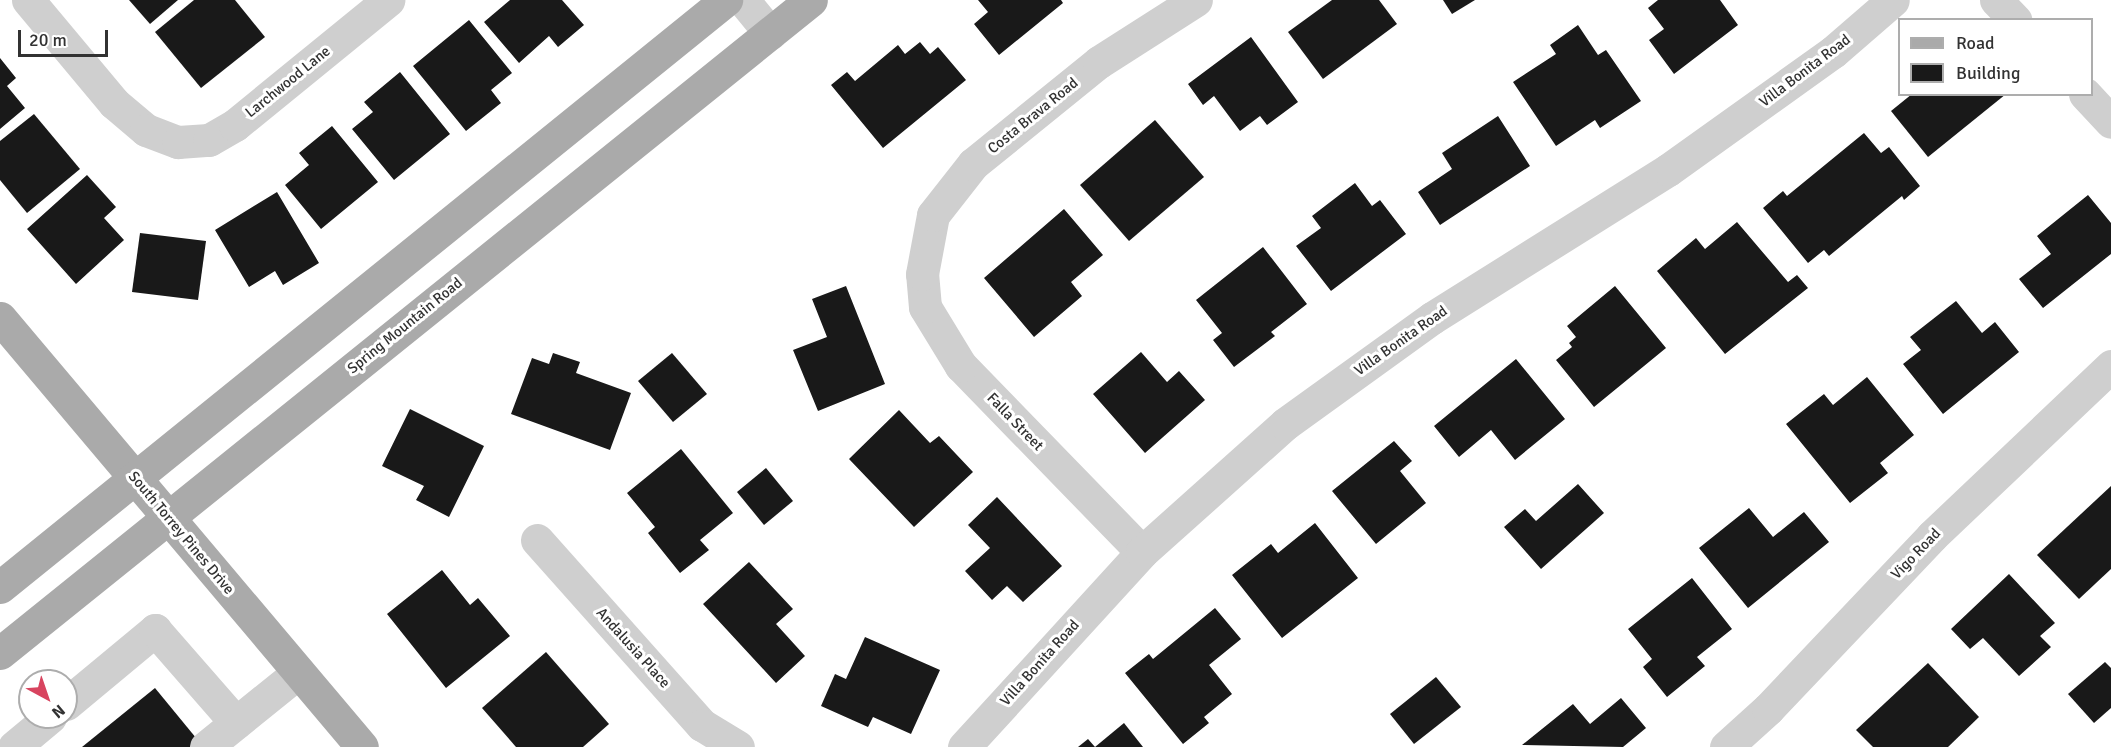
<!DOCTYPE html>
<html>
<head>
<meta charset="utf-8">
<style>
  body { margin:0 }
  #map { position:relative; width:2111px; height:747px; overflow:hidden; background:#fff; font-family:Signika,sans-serif }
  div>[style] { position:absolute }
  .building>* { inset:0; background:#191919 }
  .minor>* { height:33px; margin:-16.5px; padding:0 16.5px; transform-origin:16.5px; border-radius:16.5px; background:#cfcfcf }
  .major>* { height:33px; margin:-16.5px; padding:0 16.5px; transform-origin:16.5px; border-radius:16.5px; background:#aaa }
  span { translate:-50% -50%; white-space:nowrap; text-align:center; line-height:1.15; -webkit-text-stroke:6px #fff; paint-order:stroke }
  .street-label { font-size:15px; color:#323232 }
  .legend { position:absolute; left:1898px; top:18px; width:195px; height:78px; box-sizing:border-box; background:#fff; border:2px solid #adadad; margin:0; padding:8px 10px; list-style:none; font-size:18px; color:#323232 }
  .legend li { display:flex; align-items:center; gap:12px; height:30px }
  .legend b { width:30px; border:2px solid #adadad }
  .north { position:absolute; left:18px; top:669px; width:60px; height:60px; box-sizing:border-box; background:#fff; border:2px solid #adadad; border-radius:50%; rotate:140deg; font-size:16px; font-weight:700; line-height:24px; text-align:center; color:#323232 }
  .north::after { content:''; display:block; margin:auto; width:21px; height:27px; background:#d8445f; clip-path:polygon(50% 0,100% 100%,50% 72%,0 100%) }
  .scale { position:absolute; left:18px; top:30px; width:90px; height:27px; box-sizing:border-box; border:3px solid #323232; border-top:0; padding-left:8px; font-size:18px; line-height:21px; white-space:nowrap; color:#323232; -webkit-text-stroke:4px #fff; paint-order:stroke }
</style>
</head>
<body>
<div id="map">
  <div class="building">
    <i style="clip-path:polygon(129px 0,178px 0,150px 24px)"></i>
    <i style="clip-path:polygon(194px 0,235px 0,265px 37px,201px 88px,155px 32px)"></i>
    <i style="clip-path:polygon(510px 0,562px 0,584px 25px,558px 47px,549px 36px,519px 63px,484px 22px)"></i>
    <i style="clip-path:polygon(978px 0,1061px 0,1063px 3px,999px 55px,974px 24px,988px 12px)"></i>
    <i style="clip-path:polygon(1332px 0,1379px 0,1397px 24px,1323px 79px,1288px 32px)"></i>
    <i style="clip-path:polygon(1443px 0,1475px 0,1452px 14px)"></i>
    <i style="clip-path:polygon(1658px 0,1720px 0,1738px 25px,1674px 74px,1649px 40px,1664px 29px,1648px 8px)"></i>
    <i style="clip-path:polygon(469px 20px,512px 73px,491px 90px,501px 103px,466px 131px,413px 66px)"></i>
    <i style="clip-path:polygon(1578px 25px,1598px 55px,1606px 50px,1641px 101px,1600px 128px,1595px 120px,1556px 146px,1513px 82px,1556px 54px,1550px 45px)"></i>
    <i style="clip-path:polygon(1251px 37px,1298px 102px,1267px 125px,1260px 116px,1240px 131px,1214px 96px,1203px 105px,1188px 84px)"></i>
    <i style="clip-path:polygon(920px 42px,930px 54px,938px 47px,966px 80px,883px 148px,831px 85px,847px 72px,855px 81px,898px 45px,905px 54px)"></i>
    <i style="clip-path:polygon(0 58px,16px 78px,7px 86px,25px 108px,0 129px)"></i>
    <i style="clip-path:polygon(400px 72px,450px 134px,394px 180px,352px 129px,373px 112px,364px 102px)"></i>
    <i style="clip-path:polygon(1912px 94px,2006px 94px,1928px 157px,1891px 111px)"></i>
    <i style="clip-path:polygon(34px 114px,80px 169px,27px 213px,0 180px,0 141px)"></i>
    <i style="clip-path:polygon(1498px 116px,1530px 166px,1440px 225px,1418px 192px,1452px 169px,1442px 153px)"></i>
    <i style="clip-path:polygon(1155px 120px,1204px 177px,1129px 241px,1080px 185px)"></i>
    <i style="clip-path:polygon(332px 126px,378px 182px,321px 229px,285px 185px,309px 165px,299px 153px)"></i>
    <i style="clip-path:polygon(1864px 133px,1881px 153px,1889px 147px,1920px 186px,1904px 200px,1902px 196px,1829px 256px,1824px 250px,1808px 263px,1763px 208px,1783px 191px,1787px 196px)"></i>
    <i style="clip-path:polygon(87px 175px,116px 207px,104px 218px,124px 240px,76px 284px,27px 229px)"></i>
    <i style="clip-path:polygon(1355px 183px,1372px 206px,1380px 200px,1406px 234px,1331px 291px,1296px 246px,1321px 228px,1312px 216px)"></i>
    <i style="clip-path:polygon(277px 192px,319px 263px,283px 285px,275px 271px,249px 287px,215px 230px)"></i>
    <i style="clip-path:polygon(2088px 195px,2111px 223px,2111px 254px,2043px 308px,2019px 279px,2051px 254px,2037px 236px)"></i>
    <i style="clip-path:polygon(1064px 209px,1103px 255px,1071px 282px,1082px 296px,1034px 337px,984px 278px)"></i>
    <i style="clip-path:polygon(1737px 222px,1788px 282px,1797px 275px,1808px 288px,1725px 354px,1657px 271px,1696px 238px,1705px 249px)"></i>
    <i style="clip-path:polygon(140px 233px,206px 241px,198px 300px,132px 292px)"></i>
    <i style="clip-path:polygon(1263px 247px,1307px 304px,1271px 332px,1275px 336px,1234px 367px,1213px 340px,1222px 333px,1196px 300px)"></i>
    <i style="clip-path:polygon(846px 286px,885px 384px,818px 411px,793px 350px,827px 337px,812px 299px)"></i>
    <i style="clip-path:polygon(1615px 286px,1666px 348px,1594px 407px,1556px 360px,1572px 347px,1569px 343px,1576px 337px,1567px 326px)"></i>
    <i style="clip-path:polygon(1956px 301px,1982px 333px,1995px 322px,2019px 352px,1943px 414px,1903px 364px,1921px 350px,1910px 337px)"></i>
    <i style="clip-path:polygon(1141px 352px,1167px 382px,1179px 371px,1205px 400px,1145px 453px,1093px 394px)"></i>
    <i style="clip-path:polygon(553px 353px,580px 362px,576px 373px,631px 393px,610px 450px,511px 414px,532px 358px,549px 364px)"></i>
    <i style="clip-path:polygon(672px 353px,707px 394px,673px 422px,638px 381px)"></i>
    <i style="clip-path:polygon(1516px 359px,1565px 419px,1515px 460px,1491px 430px,1459px 457px,1434px 426px)"></i>
    <i style="clip-path:polygon(1867px 377px,1914px 435px,1880px 463px,1888px 473px,1850px 503px,1786px 424px,1824px 394px,1833px 405px)"></i>
    <i style="clip-path:polygon(410px 409px,484px 446px,449px 517px,416px 500px,424px 486px,382px 466px)"></i>
    <i style="clip-path:polygon(899px 410px,930px 443px,939px 436px,973px 472px,914px 527px,849px 459px)"></i>
    <i style="clip-path:polygon(1394px 441px,1412px 461px,1400px 471px,1426px 503px,1376px 544px,1332px 491px)"></i>
    <i style="clip-path:polygon(681px 449px,733px 513px,700px 540px,709px 550px,680px 573px,648px 533px,655px 527px,627px 493px)"></i>
    <i style="clip-path:polygon(766px 468px,793px 501px,764px 525px,737px 492px)"></i>
    <i style="clip-path:polygon(1578px 484px,1604px 513px,1541px 569px,1504px 527px,1525px 509px,1536px 521px)"></i>
    <i style="clip-path:polygon(2111px 486px,2111px 569px,2079px 599px,2037px 555px)"></i>
    <i style="clip-path:polygon(997px 497px,1062px 566px,1023px 602px,1007px 586px,992px 600px,965px 571px,990px 548px,968px 525px)"></i>
    <i style="clip-path:polygon(1749px 508px,1773px 537px,1804px 512px,1829px 542px,1748px 608px,1699px 548px)"></i>
    <i style="clip-path:polygon(1315px 523px,1358px 578px,1282px 638px,1232px 575px,1271px 544px,1278px 553px)"></i>
    <i style="clip-path:polygon(749px 562px,793px 609px,776px 624px,805px 656px,776px 683px,703px 604px)"></i>
    <i style="clip-path:polygon(442px 570px,470px 605px,478px 598px,510px 636px,446px 688px,387px 614px)"></i>
    <i style="clip-path:polygon(2009px 574px,2055px 623px,2040px 636px,2051px 647px,2019px 676px,1983px 638px,1970px 649px,1951px 629px)"></i>
    <i style="clip-path:polygon(1692px 578px,1732px 629px,1697px 657px,1705px 666px,1667px 697px,1643px 667px,1652px 659px,1628px 629px)"></i>
    <i style="clip-path:polygon(1215px 608px,1241px 639px,1209px 665px,1232px 694px,1204px 717px,1209px 723px,1183px 744px,1125px 673px,1149px 654px,1153px 659px)"></i>
    <i style="clip-path:polygon(865px 637px,940px 670px,911px 734px,873px 717px,868px 727px,821px 706px,835px 674px,846px 679px)"></i>
    <i style="clip-path:polygon(546px 652px,609px 724px,583px 747px,516px 747px,482px 708px)"></i>
    <i style="clip-path:polygon(2105px 662px,2111px 668px,2111px 708px,2094px 723px,2068px 694px)"></i>
    <i style="clip-path:polygon(1928px 663px,1979px 717px,1948px 747px,1873px 747px,1856px 730px)"></i>
    <i style="clip-path:polygon(1436px 677px,1461px 707px,1414px 744px,1390px 714px)"></i>
    <i style="clip-path:polygon(155px 688px,201px 744px,198px 747px,82px 747px)"></i>
    <i style="clip-path:polygon(1621px 698px,1646px 728px,1623px 747px,1522px 745px,1573px 704px,1590px 724px)"></i>
    <i style="clip-path:polygon(1124px 723px,1143px 747px,1095px 747px)"></i>
    <i style="clip-path:polygon(1088px 739px,1095px 747px,1078px 747px)"></i>
  </div>
  <div class="minor">
    <i style="left:28px;top:0;width:134px;rotate:50.1deg"></i>
    <i style="left:114px;top:103px;width:42px;rotate:40.2deg"></i>
    <i style="left:146px;top:130px;width:34px;rotate:21deg"></i>
    <i style="left:178px;top:142px;width:31px;rotate:-4deg"></i>
    <i style="left:209px;top:140px;width:30px;rotate:-30deg"></i>
    <i style="left:235px;top:125px;width:198px;rotate:-39.2deg"></i>
    <i style="left:743px;top:0;width:43px;rotate:50.7deg"></i>
    <i style="left:1996px;top:0;width:28px;rotate:46deg"></i>
    <i style="left:2085px;top:94px;width:38px;rotate:47deg"></i>
    <i style="left:537px;top:540px;width:248px;rotate:48.3deg"></i>
    <i style="left:702px;top:725px;width:42px;rotate:31.4deg"></i>
    <i style="left:1142px;top:552px;width:260px;rotate:-134.2deg"></i>
    <i style="left:961px;top:366px;width:69px;rotate:-121.4deg"></i>
    <i style="left:925px;top:307px;width:33px;rotate:-95deg"></i>
    <i style="left:922px;top:274px;width:60px;rotate:-79.4deg"></i>
    <i style="left:933px;top:215px;width:65px;rotate:-51.9deg"></i>
    <i style="left:973px;top:164px;width:162px;rotate:-39deg"></i>
    <i style="left:1099px;top:62px;width:115px;rotate:-32.6deg"></i>
    <i style="left:66px;top:704px;width:116px;rotate:-39.7deg"></i>
    <i style="left:155px;top:630px;width:123px;rotate:48.9deg"></i>
    <i style="left:14px;top:747px;width:47px;rotate:-39.8deg"></i>
    <i style="left:206px;top:747px;width:119px;rotate:-38.9deg"></i>
    <i style="left:964px;top:747px;width:264px;rotate:-47.6deg"></i>
    <i style="left:1142px;top:552px;width:192px;rotate:-41.8deg"></i>
    <i style="left:1285px;top:424px;width:181px;rotate:-35.8deg"></i>
    <i style="left:1432px;top:318px;width:279px;rotate:-32.1deg"></i>
    <i style="left:1668px;top:170px;width:203px;rotate:-35.6deg"></i>
    <i style="left:1833px;top:52px;width:79px;rotate:-40.9deg"></i>
    <i style="left:1726px;top:747px;width:57px;rotate:-42.1deg"></i>
    <i style="left:1768px;top:709px;width:238px;rotate:-46.5deg"></i>
    <i style="left:1932px;top:536px;width:247px;rotate:-43.5deg"></i>
  </div>
  <div class="major">
    <i style="left:0;top:318px;width:561px;rotate:49.84deg"></i>
    <i style="left:0;top:587px;width:934px;rotate:-38.96deg"></i>
    <i style="left:0;top:653px;width:1041px;rotate:-38.84deg"></i>
  </div>
  <div class="street-label">
    <span style="left:1805px;top:71px;rotate:-37deg">Villa Bonita Road</span>
    <span style="left:288px;top:82px;rotate:-39deg">Larchwood Lane</span>
    <span style="left:1033px;top:116px;rotate:-39deg">Costa Brava Road</span>
    <span style="left:405px;top:326px;rotate:-39deg">Spring Mountain Road</span>
    <span style="left:1401px;top:341px;rotate:-35deg">Villa Bonita Road</span>
    <span style="left:1015px;top:422px;rotate:46deg">Falla Street</span>
    <span style="left:181px;top:533px;rotate:50deg">South Torrey Pines Drive</span>
    <span style="left:1916px;top:554px;rotate:-46deg">Vigo Road</span>
    <span style="left:633px;top:648px;rotate:48deg">Andalusia Place</span>
    <span style="left:1040px;top:663px;rotate:-48deg">Villa Bonita Road</span>
  </div>
  <ul class="legend">
  <li><b style="height:8px;background:#aaa"></b>Road</li>
  <li><b style="height:16px;background:#191919"></b>Building</li>
  </ul>
  <div class="north">N</div>
  <div class="scale">20 m</div>
</div>
</body>
</html>
